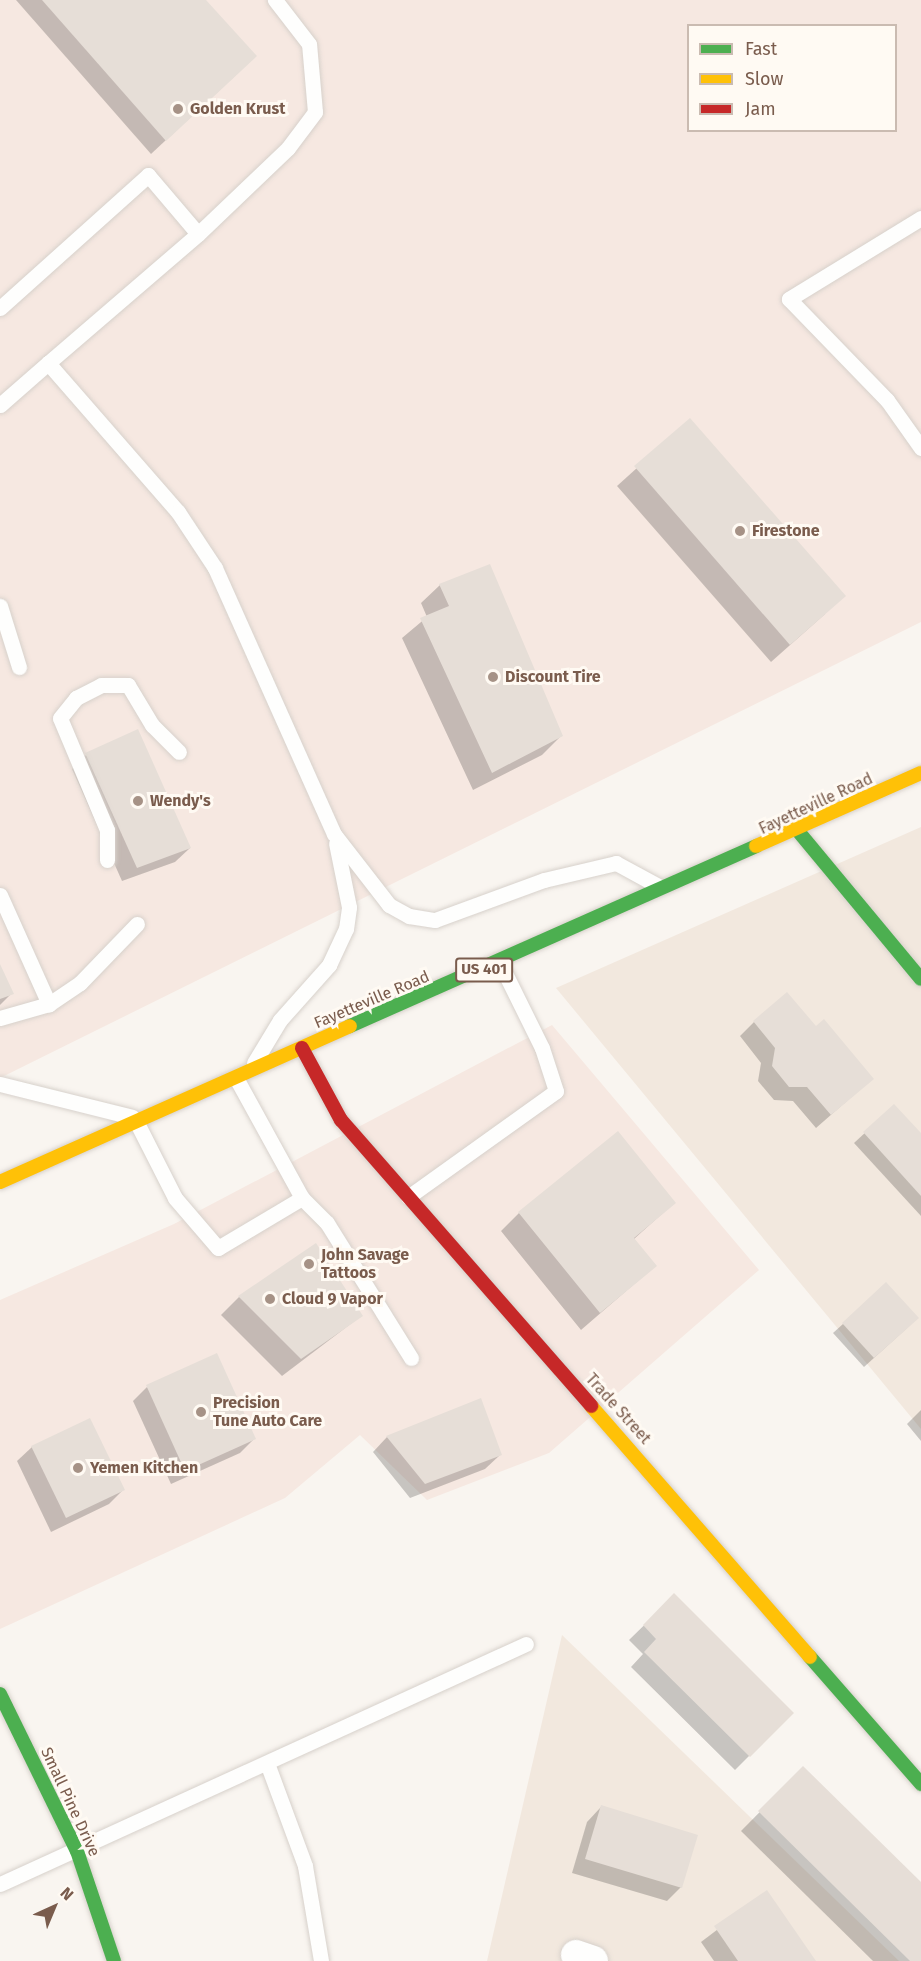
<!DOCTYPE html>
<html>
<head>
<meta charset="utf-8">
<style>
  body { margin:0 }
  #map { position:relative; width:921px; height:1961px; overflow:hidden; background:#f9f5f0; font-family:"Fira Sans",sans-serif }
  div>[style] { position:absolute }
  .residential>* { inset:0; background:#f2e8de }
  .commercial>* { inset:0; background:#f6e8e1 }
  .shadow>* { inset:0; background:#0003 }
  .building>* { inset:0; background:#e6ded7 }
  .roads { filter:drop-shadow(0 0 2px #d7d1cb) drop-shadow(0 0 2px #d7d1cb) }
  .lane>* { height:15px; margin:-7.5px; padding:0 7.5px; transform-origin:7.5px; border-radius:7.5px; background:#fefefd }
  .street>* { height:30px; margin:-15px; padding:0 15px; transform-origin:15px; border-radius:15px; background:#fefefd }
  .fast>* { height:14px; margin:-7px; padding:0 7px; transform-origin:7px; border-radius:7px; background:#4caf50 }
  .slow>* { height:14px; margin:-7px; padding:0 7px; transform-origin:7px; border-radius:7px; background:#ffc107 }
  .jam>* { height:14px; margin:-7px; padding:0 7px; transform-origin:7px; border-radius:7px; background:#c62828 }
  .dots>* { width:16px; height:16px; translate:-50% -50%; box-sizing:border-box; border:3px solid #fffaf3; border-radius:50% }
  span { translate:-50% -50%; white-space:nowrap; text-align:center; line-height:1.15; -webkit-text-stroke:6px #fffaf3; paint-order:stroke }
  .shield-label span { padding:2px 4px; background:#fffaf3; border:2px solid; border-radius:4px; -webkit-text-stroke-width:0 }
  .shield-label { font-size:15px; color:#7a5c4d; font-weight:700 }
  .poi-label { font-size:16px; color:#7a5c4d; font-weight:700 }
  .left { translate:0 -50%; text-align:left }
  .street-label { font-size:16px; color:#7a5c4d }
  .legend { position:absolute; left:687px; top:24px; width:210px; height:108px; box-sizing:border-box; background:#fffaf3; border:2px solid #cabbb1; margin:0; padding:8px 10px; list-style:none; font-size:18px; color:#7a5c4d }
  .legend li { display:flex; align-items:center; gap:12px; height:30px }
  .legend b { width:30px; border:2px solid #cabbb1 }
  .north { position:absolute; left:24px; top:1877px; width:60px; height:60px; -webkit-text-stroke:4px #fffaf3; paint-order:stroke; rotate:44deg; font-size:16px; font-weight:700; line-height:24px; text-align:center; color:#7a5c4d }
  .north::after { content:''; display:block; margin:auto; width:21px; height:27px; background:#7a5c4d; clip-path:polygon(50% 0,100% 100%,50% 72%,0 100%) }
</style>
</head>
<body>
<div id="map">
  <div class="residential">
    <i style="clip-path:polygon(921px 827px,921px 1429px,556px 988px)"></i>
    <i style="clip-path:polygon(562px 1635px,899px 1961px,487px 1961px)"></i>
  </div>
  <div class="commercial">
    <i style="clip-path:polygon(evenodd,0 0,921px 0,921px 622px,0 1078px,0 0,688px 26px,896px 26px,896px 130px,688px 130px,688px 26px)"></i>
    <i style="clip-path:polygon(552px 1025px,759px 1270px,549px 1453px,427px 1500px,360px 1435px,285px 1498px,0 1629px,0 1300px,174px 1224px)"></i>
  </div>
  <div class="shadow">
    <i style="clip-path:polygon(16px 0,204px 0,241px 70px,151px 154px)"></i>
    <i style="clip-path:polygon(690px 420px,825px 614px,771px 662px,617px 486px)"></i>
    <i style="clip-path:polygon(440px 585px,561px 736px,542px 755px,473px 790px,402px 638px,427px 617px,421px 603px)"></i>
    <i style="clip-path:polygon(86px 755px,190px 848px,175px 862px,122px 881px,72px 769px)"></i>
    <i style="clip-path:polygon(0 967px,12px 993px,0 1005px)"></i>
    <i style="clip-path:polygon(754px 1022px,816px 1028px,872px 1079px,816px 1128px,793px 1101px,774px 1100px,758px 1081px,761px 1063px,740px 1036px)"></i>
    <i style="clip-path:polygon(894px 1106px,921px 1135px,921px 1216px,854px 1143px)"></i>
    <i style="clip-path:polygon(674px 1203px,634px 1239px,655px 1266px,581px 1330px,501px 1231px,519px 1213px)"></i>
    <i style="clip-path:polygon(239px 1297px,361px 1316px,282px 1376px,221px 1315px)"></i>
    <i style="clip-path:polygon(843px 1324px,907px 1328px,864px 1367px,833px 1333px)"></i>
    <i style="clip-path:polygon(147px 1387px,255px 1438px,240px 1453px,171px 1484px,133px 1401px)"></i>
    <i style="clip-path:polygon(921px 1410px,921px 1441px,907px 1424px)"></i>
    <i style="clip-path:polygon(387px 1437px,500px 1455px,485px 1469px,410px 1498px,373px 1452px)"></i>
    <i style="clip-path:polygon(32px 1447px,123px 1490px,109px 1504px,51px 1532px,17px 1461px)"></i>
    <i style="clip-path:polygon(674px 1596px,792px 1713px,735px 1770px,631px 1667px,643px 1654px,629px 1640px)"></i>
    <i style="clip-path:polygon(803px 1768px,921px 1884px,921px 1961px,873px 1961px,741px 1831px)"></i>
    <i style="clip-path:polygon(601px 1807px,681px 1887px,667px 1901px,572px 1873px,587px 1822px)"></i>
    <i style="clip-path:polygon(767px 1892px,814px 1961px,714px 1961px,701px 1942px)"></i>
  </div>
  <div class="building">
    <i style="clip-path:polygon(42px 0,206px 0,257px 56px,166px 141px)"></i>
    <i style="clip-path:polygon(690px 418px,846px 596px,790px 645px,634px 466px)"></i>
    <i style="clip-path:polygon(490px 564px,563px 736px,492px 773px,420px 618px,449px 606px,439px 584px)"></i>
    <i style="clip-path:polygon(138px 729px,191px 848px,137px 868px,85px 753px)"></i>
    <i style="clip-path:polygon(0 964px,14px 994px,0 999px)"></i>
    <i style="clip-path:polygon(787px 992px,816px 1026px,824px 1019px,874px 1079px,831px 1115px,807px 1087px,789px 1087px,772px 1066px,775px 1048px,753px 1021px)"></i>
    <i style="clip-path:polygon(894px 1104px,921px 1133px,921px 1196px,863px 1132px)"></i>
    <i style="clip-path:polygon(618px 1131px,676px 1203px,634px 1238px,657px 1266px,600px 1313px,518px 1212px)"></i>
    <i style="clip-path:polygon(316px 1243px,363px 1316px,301px 1359px,238px 1296px)"></i>
    <i style="clip-path:polygon(886px 1282px,919px 1318px,874px 1358px,842px 1323px)"></i>
    <i style="clip-path:polygon(217px 1353px,256px 1439px,185px 1471px,146px 1385px)"></i>
    <i style="clip-path:polygon(481px 1398px,502px 1455px,425px 1484px,386px 1436px)"></i>
    <i style="clip-path:polygon(90px 1418px,125px 1490px,66px 1518px,31px 1446px)"></i>
    <i style="clip-path:polygon(674px 1593px,794px 1713px,750px 1757px,644px 1652px,656px 1639px,643px 1625px)"></i>
    <i style="clip-path:polygon(803px 1766px,921px 1882px,921px 1961px,910px 1961px,758px 1811px)"></i>
    <i style="clip-path:polygon(601px 1805px,698px 1835px,682px 1888px,585px 1859px)"></i>
    <i style="clip-path:polygon(767px 1890px,816px 1961px,738px 1961px,714px 1926px)"></i>
  </div>
  <div class="roads">
    <div class="lane">
      <i style="left:921px;top:218px;width:155px;rotate:148.5deg"></i>
      <i style="left:789px;top:299px;width:141px;rotate:45.9deg"></i>
      <i style="left:887px;top:400px;width:59px;rotate:54.7deg"></i>
      <i style="left:198px;top:234px;width:124px;rotate:-43.7deg"></i>
      <i style="left:288px;top:148px;width:45px;rotate:-53.1deg"></i>
      <i style="left:315px;top:112px;width:68px;rotate:-95deg"></i>
      <i style="left:309px;top:44px;width:56px;rotate:-127.7deg"></i>
      <i style="left:0;top:308px;width:199px;rotate:-41.9deg"></i>
      <i style="left:148px;top:175px;width:77px;rotate:49.7deg"></i>
      <i style="left:198px;top:234px;width:198px;rotate:139.3deg"></i>
      <i style="left:0;top:405px;width:64px;rotate:-41.2deg"></i>
      <i style="left:48px;top:363px;width:198px;rotate:48.9deg"></i>
      <i style="left:178px;top:512px;width:67px;rotate:56.5deg"></i>
      <i style="left:215px;top:568px;width:291px;rotate:65.9deg"></i>
      <i style="left:334px;top:834px;width:90px;rotate:52.2deg"></i>
      <i style="left:389px;top:905px;width:23px;rotate:29deg"></i>
      <i style="left:409px;top:916px;width:26px;rotate:9deg"></i>
      <i style="left:435px;top:920px;width:116px;rotate:-20.2deg"></i>
      <i style="left:544px;top:880px;width:74px;rotate:-13.3deg"></i>
      <i style="left:616px;top:863px;width:50px;rotate:28.6deg"></i>
      <i style="left:0;top:606px;width:64px;rotate:72.7deg"></i>
      <i style="left:107px;top:860px;width:30px;rotate:-90deg"></i>
      <i style="left:107px;top:830px;width:121px;rotate:-112.8deg"></i>
      <i style="left:60px;top:718px;width:26px;rotate:-51deg"></i>
      <i style="left:76px;top:698px;width:28px;rotate:-27deg"></i>
      <i style="left:101px;top:685px;width:27px"></i>
      <i style="left:128px;top:685px;width:47px;rotate:59deg"></i>
      <i style="left:152px;top:725px;width:38px;rotate:45deg"></i>
      <i style="left:0;top:895px;width:120px;rotate:65.8deg"></i>
      <i style="left:49px;top:1004px;width:51px;rotate:164.1deg"></i>
      <i style="left:49px;top:1004px;width:37px;rotate:-34deg"></i>
      <i style="left:80px;top:983px;width:82px;rotate:-46deg"></i>
      <i style="left:254px;top:1063px;width:50px;rotate:-58.8deg"></i>
      <i style="left:280px;top:1020px;width:74px;rotate:-48.3deg"></i>
      <i style="left:329px;top:965px;width:40px;rotate:-65deg"></i>
      <i style="left:346px;top:929px;width:22px;rotate:-82deg"></i>
      <i style="left:349px;top:907px;width:65px;rotate:-101.5deg"></i>
      <i style="left:0;top:1084px;width:136px;rotate:14deg"></i>
      <i style="left:137px;top:1123px;width:84px;rotate:63.1deg"></i>
      <i style="left:175px;top:1198px;width:66px;rotate:49.3deg"></i>
      <i style="left:218px;top:1248px;width:98px;rotate:-30.8deg"></i>
      <i style="left:302px;top:1198px;width:137px;rotate:-118.8deg"></i>
      <i style="left:408px;top:1197px;width:182px;rotate:-35.6deg"></i>
      <i style="left:556px;top:1091px;width:45px;rotate:-108deg"></i>
      <i style="left:542px;top:1048px;width:95px;rotate:-116.3deg"></i>
      <i style="left:302px;top:1198px;width:35px;rotate:45deg"></i>
      <i style="left:327px;top:1223px;width:159px;rotate:58.1deg"></i>
      <i style="left:267px;top:1763px;width:110px;rotate:69.7deg"></i>
      <i style="left:305px;top:1866px;width:96px;rotate:80.4deg"></i>
      <i style="left:0;top:1884px;width:578px;rotate:-24.53deg"></i>
    </div>
    <div class="street">
      <i style="left:576px;top:1955px;width:18px;rotate:19deg"></i>
    </div>
    <div class="fast">
      <i style="left:798px;top:831px;width:192px;rotate:50.3deg"></i>
      <i style="left:350px;top:1026px;width:444px;rotate:-23.9deg"></i>
      <i style="left:810px;top:1657px;width:169px;rotate:48.8deg"></i>
      <i style="left:0;top:1694px;width:175px;rotate:63.9deg"></i>
      <i style="left:77px;top:1851px;width:116px;rotate:71.4deg"></i>
    </div>
    <div class="slow">
      <i style="left:756px;top:846px;width:180px;rotate:-23.9deg"></i>
      <i style="left:0;top:1182px;width:383px;rotate:-24deg"></i>
      <i style="left:591px;top:1406px;width:333px;rotate:48.9deg"></i>
    </div>
    <div class="jam">
      <i style="left:302px;top:1048px;width:82px;rotate:61.6deg"></i>
      <i style="left:341px;top:1120px;width:380px;rotate:48.8deg"></i>
    </div>
  </div>
  <div class="dots">
    <i style="left:178px;top:109px;background:#a69286"></i>
    <i style="left:740px;top:531px;background:#a69286"></i>
    <i style="left:493px;top:677px;background:#a69286"></i>
    <i style="left:138px;top:801px;background:#a69286"></i>
    <i style="left:309px;top:1264px;background:#a69286"></i>
    <i style="left:270px;top:1299px;background:#a69286"></i>
    <i style="left:201px;top:1412px;background:#a69286"></i>
    <i style="left:78px;top:1468px;background:#a69286"></i>
  </div>
  <div class="shield-label">
    <span style="left:484px;top:970px">US 401</span>
  </div>
  <div class="poi-label">
    <span class="left" style="left:190px;top:109px">Golden Krust</span>
    <span class="left" style="left:752px;top:531px">Firestone</span>
    <span class="left" style="left:505px;top:677px">Discount Tire</span>
    <span class="left" style="left:150px;top:801px">Wendy's</span>
    <span class="left" style="left:321px;top:1264px">John Savage<br>Tattoos</span>
    <span class="left" style="left:282px;top:1299px">Cloud 9 Vapor</span>
    <span class="left" style="left:213px;top:1412px">Precision<br>Tune Auto Care</span>
    <span class="left" style="left:90px;top:1468px">Yemen Kitchen</span>
  </div>
  <div class="street-label">
    <span style="left:816px;top:804px;rotate:-25deg">Fayetteville Road</span>
    <span style="left:372px;top:1000px;rotate:-23deg">Fayetteville Road</span>
    <span style="left:618px;top:1409px;rotate:48deg">Trade Street</span>
    <span style="left:70px;top:1802px;rotate:65deg">Small Pine Drive</span>
  </div>
  <ul class="legend">
  <li><b style="height:8px;background:#4caf50"></b>Fast</li>
  <li><b style="height:8px;background:#ffc107"></b>Slow</li>
  <li><b style="height:8px;background:#c62828"></b>Jam</li>
  </ul>
  <div class="north">N</div>
</div>
</body>
</html>
